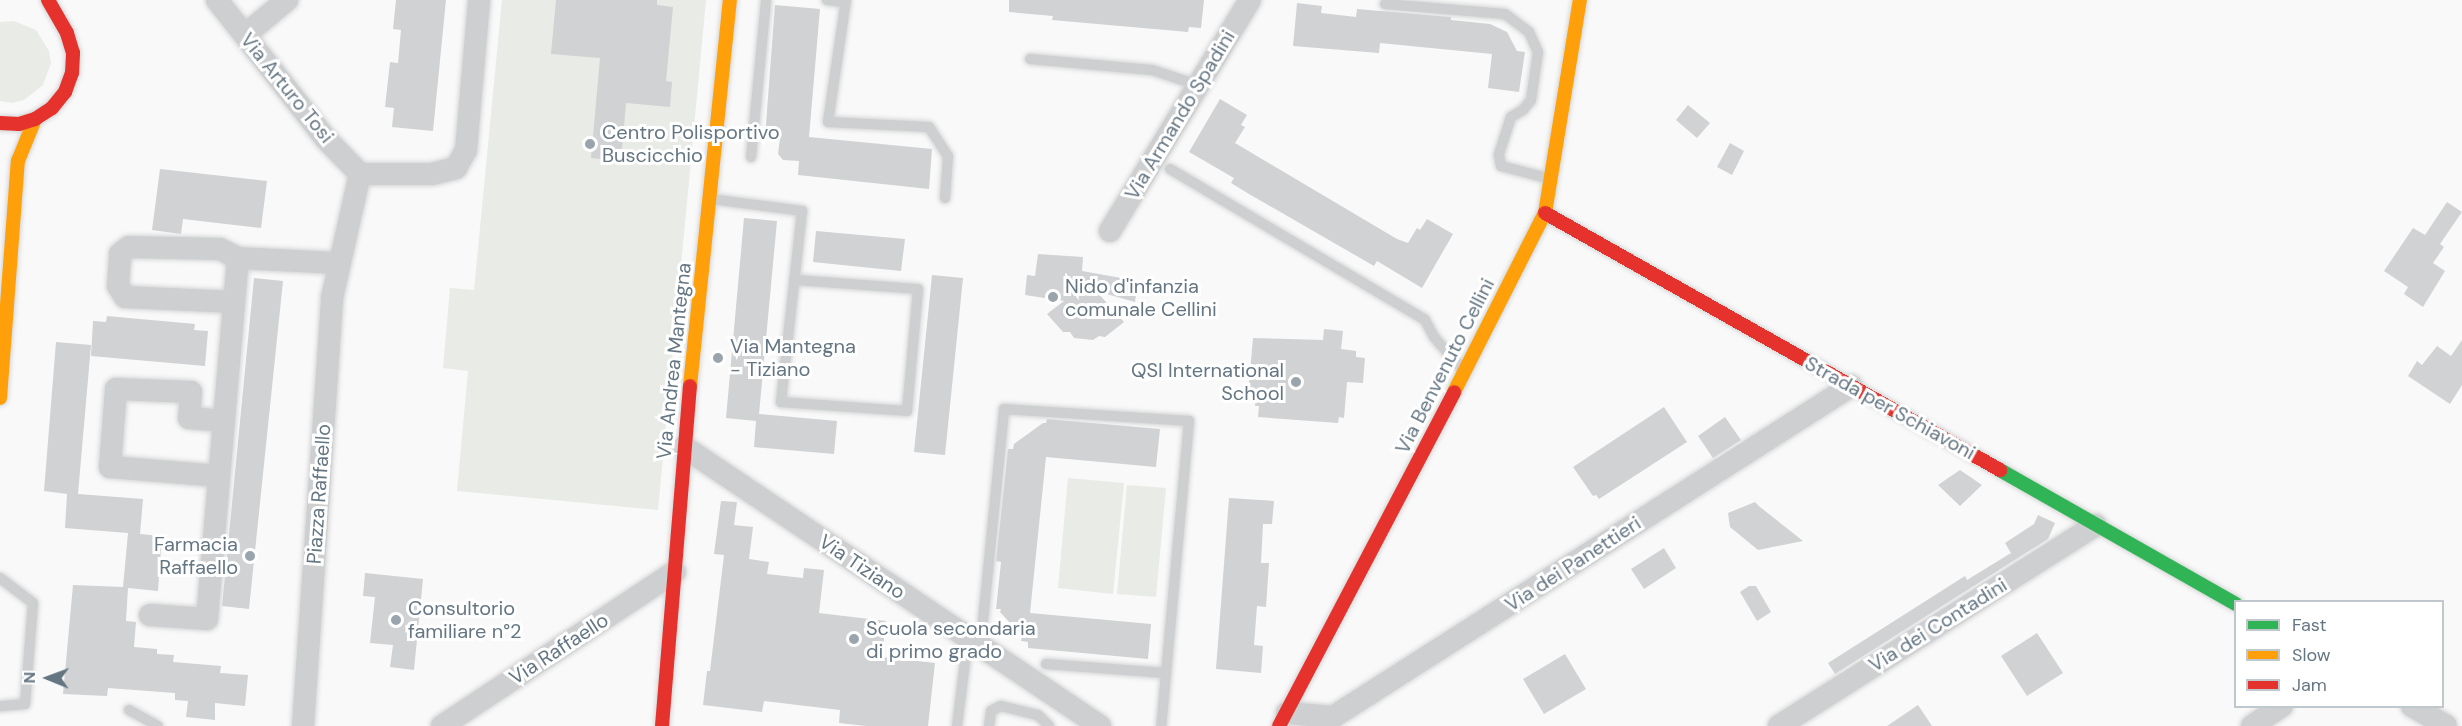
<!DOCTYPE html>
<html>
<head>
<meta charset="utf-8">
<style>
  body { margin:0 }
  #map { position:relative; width:2462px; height:726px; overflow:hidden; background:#f9f9f9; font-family:"DM Sans",sans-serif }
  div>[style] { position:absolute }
  .green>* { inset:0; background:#e8ebe6 }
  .building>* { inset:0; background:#d0d2d3 }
  .roads { filter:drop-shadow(0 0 2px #d5d6d7) drop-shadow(0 0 2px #d5d6d7) }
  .lane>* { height:10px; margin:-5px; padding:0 5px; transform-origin:5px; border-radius:5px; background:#cecfd0 }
  .street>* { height:22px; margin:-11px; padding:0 11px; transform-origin:11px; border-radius:11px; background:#cecfd0 }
  .fast>* { height:14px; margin:-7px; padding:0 7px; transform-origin:7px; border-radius:7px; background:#30b455 }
  .slow>* { height:14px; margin:-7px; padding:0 7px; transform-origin:7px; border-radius:7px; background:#ff9f0a }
  .jam>* { height:14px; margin:-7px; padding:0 7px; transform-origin:7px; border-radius:7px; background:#e5322d }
  .dots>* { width:16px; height:16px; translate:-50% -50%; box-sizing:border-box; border:3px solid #fff; border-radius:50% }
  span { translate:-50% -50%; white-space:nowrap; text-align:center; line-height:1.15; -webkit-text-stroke:6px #fff; paint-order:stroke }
  .street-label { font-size:20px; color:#657683 }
  .poi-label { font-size:20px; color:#657683 }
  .left { translate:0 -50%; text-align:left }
  .right { translate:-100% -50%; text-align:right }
  .legend { position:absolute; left:2234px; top:600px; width:210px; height:108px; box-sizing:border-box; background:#fff; border:2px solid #c1c8cd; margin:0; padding:8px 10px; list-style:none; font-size:18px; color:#657683 }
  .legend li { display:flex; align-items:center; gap:12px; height:30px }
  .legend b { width:30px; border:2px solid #c1c8cd }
  .north { position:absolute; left:18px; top:648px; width:60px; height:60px; -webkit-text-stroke:4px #fff; paint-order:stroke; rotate:271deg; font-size:16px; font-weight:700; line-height:24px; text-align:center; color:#657683 }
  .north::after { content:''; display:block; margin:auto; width:21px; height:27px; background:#657683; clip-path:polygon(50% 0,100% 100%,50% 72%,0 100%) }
</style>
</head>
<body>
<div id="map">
  <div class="green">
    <i style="clip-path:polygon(502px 0,706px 0,658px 510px,457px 491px,468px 371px,443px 368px,450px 288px,474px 290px)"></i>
    <i style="clip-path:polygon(14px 21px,36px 30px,49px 51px,51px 63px,43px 85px,24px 100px,12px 103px,0 101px,0 22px)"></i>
    <i style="clip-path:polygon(1068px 478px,1124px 483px,1113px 594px,1058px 588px)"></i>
    <i style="clip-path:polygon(1127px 485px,1166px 488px,1156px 597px,1117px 594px)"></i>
  </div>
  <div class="building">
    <i style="clip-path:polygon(396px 0,446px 0,433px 131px,392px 127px,394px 108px,385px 107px,390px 62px,398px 63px,401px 30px,393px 29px)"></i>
    <i style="clip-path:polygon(556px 0,657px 0,657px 5px,673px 7px,666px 81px,672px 82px,670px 107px,626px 103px,621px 161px,591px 158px,600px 58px,551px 54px)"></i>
    <i style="clip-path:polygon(1009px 0,1204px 0,1201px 28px,1189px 27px,1188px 32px,1052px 20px,1053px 16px,1009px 12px)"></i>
    <i style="clip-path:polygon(1297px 3px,1322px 6px,1321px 13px,1356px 17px,1357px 9px,1451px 17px,1451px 20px,1490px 24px,1507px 32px,1517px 51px,1525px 52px,1519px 92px,1488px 88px,1492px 54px,1380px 43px,1379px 53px,1293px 46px)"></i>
    <i style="clip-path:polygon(775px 5px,820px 9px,809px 137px,932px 149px,929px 189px,798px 175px,799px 161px,783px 160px,778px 154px,780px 138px,765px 137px)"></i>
    <i style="clip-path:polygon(1220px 99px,1247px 115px,1241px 125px,1245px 127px,1235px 143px,1397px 239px,1408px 243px,1417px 228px,1420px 230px,1427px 219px,1453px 234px,1422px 288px,1377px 261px,1374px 266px,1249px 194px,1231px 183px,1234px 178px,1189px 152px)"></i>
    <i style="clip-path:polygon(1688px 105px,1710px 123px,1697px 138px,1676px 120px)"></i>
    <i style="clip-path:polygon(1730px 143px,1744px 151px,1732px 175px,1717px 167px)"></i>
    <i style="clip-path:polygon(160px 169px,267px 181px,261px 228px,183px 219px,181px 234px,152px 230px)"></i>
    <i style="clip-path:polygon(2447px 202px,2462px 212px,2440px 244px,2444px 247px,2433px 263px,2445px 271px,2423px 307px,2404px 294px,2408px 287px,2384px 271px,2413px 228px,2425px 235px)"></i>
    <i style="clip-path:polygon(744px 218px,777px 221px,759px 414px,837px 421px,834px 454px,754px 447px,756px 421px,726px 418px)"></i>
    <i style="clip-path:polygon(816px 231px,905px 239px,901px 271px,813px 262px)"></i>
    <i style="clip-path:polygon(1038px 254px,1083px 257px,1082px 271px,1138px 281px,1135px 302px,1096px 291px,1124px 322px,1105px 337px,1099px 336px,1093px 340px,1074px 338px,1070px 332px,1063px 332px,1047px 314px,1064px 301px,1025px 295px,1027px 275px,1035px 276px)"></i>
    <i style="clip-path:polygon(932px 275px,963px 278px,945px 455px,914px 452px)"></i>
    <i style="clip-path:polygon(254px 278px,283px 281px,249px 609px,222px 606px)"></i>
    <i style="clip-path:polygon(107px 316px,195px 324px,194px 330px,208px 331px,205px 366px,91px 356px,93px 321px,106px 322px)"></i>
    <i style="clip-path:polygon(1324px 329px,1343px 331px,1341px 349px,1356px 351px,1356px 357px,1365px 358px,1363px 383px,1347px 382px,1344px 418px,1339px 417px,1338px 423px,1258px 417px,1259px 406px,1255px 406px,1256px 396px,1248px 395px,1253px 338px,1323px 340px)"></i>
    <i style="clip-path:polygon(2462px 340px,2462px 385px,2450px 404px,2408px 376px,2417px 361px,2422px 365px,2437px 346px,2451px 356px)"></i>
    <i style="clip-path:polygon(56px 342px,91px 345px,78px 494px,143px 499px,140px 534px,162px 536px,158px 591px,128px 588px,126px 621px,136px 622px,134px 647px,157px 649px,157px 654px,174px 655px,173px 662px,221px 666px,220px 673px,248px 675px,245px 706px,215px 703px,215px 720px,186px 717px,188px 701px,175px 700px,175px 693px,108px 688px,107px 696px,63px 694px,73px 585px,123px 587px,128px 533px,65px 528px,67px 494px,44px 491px)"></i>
    <i style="clip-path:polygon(1664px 407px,1687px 442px,1599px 499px,1596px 495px,1593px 496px,1573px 467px)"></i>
    <i style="clip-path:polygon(1725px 417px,1741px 440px,1713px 458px,1698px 436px)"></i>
    <i style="clip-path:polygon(1047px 419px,1160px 429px,1156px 467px,1046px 457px,1030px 613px,1151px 624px,1148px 659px,1028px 648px,1028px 642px,1021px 641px,1022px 636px,1000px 612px,1001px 609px,996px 609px,1001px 562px,996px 561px,1008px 449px,1013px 449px,1014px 444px,1043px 423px,1046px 423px)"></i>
    <i style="clip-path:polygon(1960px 470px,1982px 485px,1960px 506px,1938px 485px)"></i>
    <i style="clip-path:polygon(1229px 498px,1274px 501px,1272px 524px,1263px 524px,1261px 563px,1269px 563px,1266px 607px,1257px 606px,1254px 645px,1263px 646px,1261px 673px,1216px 669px)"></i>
    <i style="clip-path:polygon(721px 501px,737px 502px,734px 525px,753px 527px,749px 559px,769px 562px,767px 574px,803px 578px,804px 568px,824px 570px,819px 613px,886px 621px,882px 657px,935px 663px,928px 726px,866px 726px,839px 723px,840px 710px,764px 701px,762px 712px,703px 705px,707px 671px,710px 671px,724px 555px,714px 554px)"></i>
    <i style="clip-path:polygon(1755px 502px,1760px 507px,1803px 541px,1758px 550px,1730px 527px,1728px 513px)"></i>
    <i style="clip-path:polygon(2038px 515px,2055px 523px,2048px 539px,1835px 674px,1828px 663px,1965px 576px,1967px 580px,2011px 553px,2005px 543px,2034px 524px)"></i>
    <i style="clip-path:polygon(1664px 548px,1676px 568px,1644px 589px,1631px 569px)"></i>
    <i style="clip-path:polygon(365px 573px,423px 579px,414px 670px,390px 667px,393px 645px,370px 643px,375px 597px,363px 596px)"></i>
    <i style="clip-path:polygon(1749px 586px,1756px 586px,1771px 612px,1757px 621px,1740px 592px)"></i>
    <i style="clip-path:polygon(2037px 633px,2063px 673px,2027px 696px,2001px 656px)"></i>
    <i style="clip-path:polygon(1565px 654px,1586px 689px,1544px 714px,1523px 679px)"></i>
    <i style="clip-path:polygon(1918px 705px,1932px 726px,1887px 726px)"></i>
  </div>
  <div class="roads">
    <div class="lane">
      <i style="left:827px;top:0;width:19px;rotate:6deg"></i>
      <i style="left:846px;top:0;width:123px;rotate:98.4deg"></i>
      <i style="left:828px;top:122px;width:101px;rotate:2.8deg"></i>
      <i style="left:929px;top:127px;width:35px;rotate:57deg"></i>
      <i style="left:948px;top:156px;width:42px;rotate:94.1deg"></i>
      <i style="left:1385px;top:4px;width:120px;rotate:4.8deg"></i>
      <i style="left:1505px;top:14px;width:30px;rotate:37deg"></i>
      <i style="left:1529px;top:32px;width:22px;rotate:66deg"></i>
      <i style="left:1538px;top:52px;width:49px;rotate:98.3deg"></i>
      <i style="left:1531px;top:100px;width:13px;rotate:129deg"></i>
      <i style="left:1523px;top:110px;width:14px;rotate:150deg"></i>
      <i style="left:1511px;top:117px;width:40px;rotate:108deg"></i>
      <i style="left:1499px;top:155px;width:11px;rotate:80deg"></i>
      <i style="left:1501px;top:166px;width:48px;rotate:14.6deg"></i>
      <i style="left:1030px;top:59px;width:122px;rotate:5.2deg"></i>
      <i style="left:1152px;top:70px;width:48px;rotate:18.1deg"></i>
      <i style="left:751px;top:157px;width:158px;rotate:-84.5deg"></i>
      <i style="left:1170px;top:169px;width:296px;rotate:30.6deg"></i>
      <i style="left:1425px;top:320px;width:19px;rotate:62deg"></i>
      <i style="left:1434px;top:337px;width:43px;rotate:48.8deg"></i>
      <i style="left:711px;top:199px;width:92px;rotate:7.5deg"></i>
      <i style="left:802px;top:211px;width:192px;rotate:96.3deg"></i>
      <i style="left:781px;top:402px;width:126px;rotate:4.1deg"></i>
      <i style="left:907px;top:411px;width:122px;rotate:-84.8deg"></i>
      <i style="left:918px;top:289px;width:124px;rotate:-175.8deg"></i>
      <i style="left:0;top:578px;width:41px;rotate:37.1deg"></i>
      <i style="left:33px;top:603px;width:101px;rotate:94.5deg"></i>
      <i style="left:25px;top:704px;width:25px;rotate:175deg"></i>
      <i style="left:983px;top:621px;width:213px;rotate:-84.3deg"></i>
      <i style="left:1004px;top:409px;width:185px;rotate:3.7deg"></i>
      <i style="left:1189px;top:421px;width:306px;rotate:95.2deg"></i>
      <i style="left:1046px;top:664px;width:119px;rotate:4.3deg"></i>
      <i style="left:129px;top:710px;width:33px;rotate:29deg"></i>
      <i style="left:957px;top:726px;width:89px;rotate:-82.9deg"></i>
      <i style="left:989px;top:726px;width:15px;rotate:-82deg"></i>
      <i style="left:991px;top:711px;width:11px;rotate:-27deg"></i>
      <i style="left:1001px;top:706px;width:38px;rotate:14deg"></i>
      <i style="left:1038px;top:715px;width:16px;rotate:45deg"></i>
    </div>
    <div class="street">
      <i style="left:217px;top:0;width:177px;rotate:51.9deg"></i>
      <i style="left:326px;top:139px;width:49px;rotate:45.8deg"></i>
      <i style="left:245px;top:35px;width:55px;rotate:-39.8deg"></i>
      <i style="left:360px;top:174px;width:72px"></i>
      <i style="left:432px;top:174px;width:25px;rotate:-14deg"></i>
      <i style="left:456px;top:168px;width:21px;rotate:-61deg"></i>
      <i style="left:466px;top:150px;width:151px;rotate:-85deg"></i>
      <i style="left:1110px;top:231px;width:270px;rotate:-58.8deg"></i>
      <i style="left:234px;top:302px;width:109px;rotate:-177.4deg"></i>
      <i style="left:125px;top:297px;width:13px;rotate:-122deg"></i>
      <i style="left:118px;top:286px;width:32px;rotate:-86deg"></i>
      <i style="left:120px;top:254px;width:11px;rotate:-38deg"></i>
      <i style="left:129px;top:247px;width:91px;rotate:1.3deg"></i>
      <i style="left:220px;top:249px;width:20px;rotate:27deg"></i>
      <i style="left:684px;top:447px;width:501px;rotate:33.85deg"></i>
      <i style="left:219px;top:476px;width:109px;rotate:-175.3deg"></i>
      <i style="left:110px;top:467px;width:78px;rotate:-85.6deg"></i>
      <i style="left:116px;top:389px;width:75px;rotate:2.3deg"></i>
      <i style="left:191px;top:392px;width:26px;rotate:94deg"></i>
      <i style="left:189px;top:418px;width:35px;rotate:5deg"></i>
      <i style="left:150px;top:615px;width:57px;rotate:4deg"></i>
      <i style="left:207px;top:619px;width:362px;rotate:-85.1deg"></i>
      <i style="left:238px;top:258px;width:100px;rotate:2.9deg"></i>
      <i style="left:2412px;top:706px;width:39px;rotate:30deg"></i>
      <i style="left:1287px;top:713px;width:46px;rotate:5deg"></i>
      <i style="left:1333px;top:717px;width:615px;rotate:-32.58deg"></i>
      <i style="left:303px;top:726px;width:429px;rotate:-86.1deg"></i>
      <i style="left:332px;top:298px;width:127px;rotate:-77.3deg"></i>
      <i style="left:442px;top:726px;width:279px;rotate:-33.5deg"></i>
      <i style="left:1779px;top:726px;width:375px;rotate:-32.4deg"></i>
      <i style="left:2252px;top:726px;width:36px;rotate:-34deg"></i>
    </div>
    <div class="fast">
      <i style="left:2000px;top:470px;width:271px;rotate:29.6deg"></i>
    </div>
    <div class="slow">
      <i style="left:690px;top:386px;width:388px;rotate:-84.1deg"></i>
      <i style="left:1454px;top:392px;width:201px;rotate:-63.1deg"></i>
      <i style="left:1545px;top:213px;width:216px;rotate:-80.7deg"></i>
      <i style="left:0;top:398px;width:238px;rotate:-85.7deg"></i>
      <i style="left:18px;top:161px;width:45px;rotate:-68deg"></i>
    </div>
    <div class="jam">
      <i style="left:0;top:123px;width:19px;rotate:3deg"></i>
      <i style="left:19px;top:124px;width:17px;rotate:-17deg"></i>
      <i style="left:35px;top:119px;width:20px;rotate:-33deg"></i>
      <i style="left:52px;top:108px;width:21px;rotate:-51deg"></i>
      <i style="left:65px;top:92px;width:20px;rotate:-70deg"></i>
      <i style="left:72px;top:73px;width:20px;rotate:-87deg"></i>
      <i style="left:73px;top:53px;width:21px;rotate:-107deg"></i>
      <i style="left:67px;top:33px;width:38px;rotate:-120deg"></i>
      <i style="left:1545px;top:213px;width:523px;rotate:29.46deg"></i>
      <i style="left:662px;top:726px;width:341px;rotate:-85.3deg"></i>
      <i style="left:1279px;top:726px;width:377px;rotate:-62.3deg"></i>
    </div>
  </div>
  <div class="dots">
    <i style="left:590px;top:144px;background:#99a4ac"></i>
    <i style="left:1053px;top:297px;background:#99a4ac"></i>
    <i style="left:718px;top:358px;background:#99a4ac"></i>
    <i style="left:1296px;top:382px;background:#99a4ac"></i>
    <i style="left:250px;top:556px;background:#99a4ac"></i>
    <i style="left:396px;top:620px;background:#99a4ac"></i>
    <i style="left:854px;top:639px;background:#99a4ac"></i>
  </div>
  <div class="street-label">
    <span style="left:287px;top:88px;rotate:51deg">Via Arturo Tosi</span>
    <span style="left:1180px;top:115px;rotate:-59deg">Via Armando Spadini</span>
    <span style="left:674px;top:361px;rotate:-84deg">Via Andrea Mantegna</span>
    <span style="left:1445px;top:366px;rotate:-63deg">Via Benvenuto Cellini</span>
    <span style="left:1890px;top:408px;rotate:29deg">Strada per Schiavoni</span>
    <span style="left:319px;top:494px;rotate:-86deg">Piazza Raffaello</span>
    <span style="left:1573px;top:564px;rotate:-33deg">Via dei Panettieri</span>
    <span style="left:862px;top:567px;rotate:34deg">Via Tiziano</span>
    <span style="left:1938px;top:625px;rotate:-32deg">Via dei Contadini</span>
    <span style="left:559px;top:649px;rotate:-33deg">Via Raffaello</span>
  </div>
  <div class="poi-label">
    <span class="left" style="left:602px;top:144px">Centro Polisportivo<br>Buscicchio</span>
    <span class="left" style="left:1065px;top:298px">Nido d'infanzia<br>comunale Cellini</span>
    <span class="left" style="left:730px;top:358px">Via Mantegna<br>- Tiziano</span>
    <span class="right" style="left:1284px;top:382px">QSI International<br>School</span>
    <span class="right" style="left:238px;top:556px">Farmacia<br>Raffaello</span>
    <span class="left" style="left:408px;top:620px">Consultorio<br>familiare n°2</span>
    <span class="left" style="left:866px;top:640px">Scuola secondaria<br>di primo grado</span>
  </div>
  <ul class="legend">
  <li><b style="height:8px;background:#30b455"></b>Fast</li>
  <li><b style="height:8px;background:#ff9f0a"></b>Slow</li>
  <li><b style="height:8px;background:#e5322d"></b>Jam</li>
  </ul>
  <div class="north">N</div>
</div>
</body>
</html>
